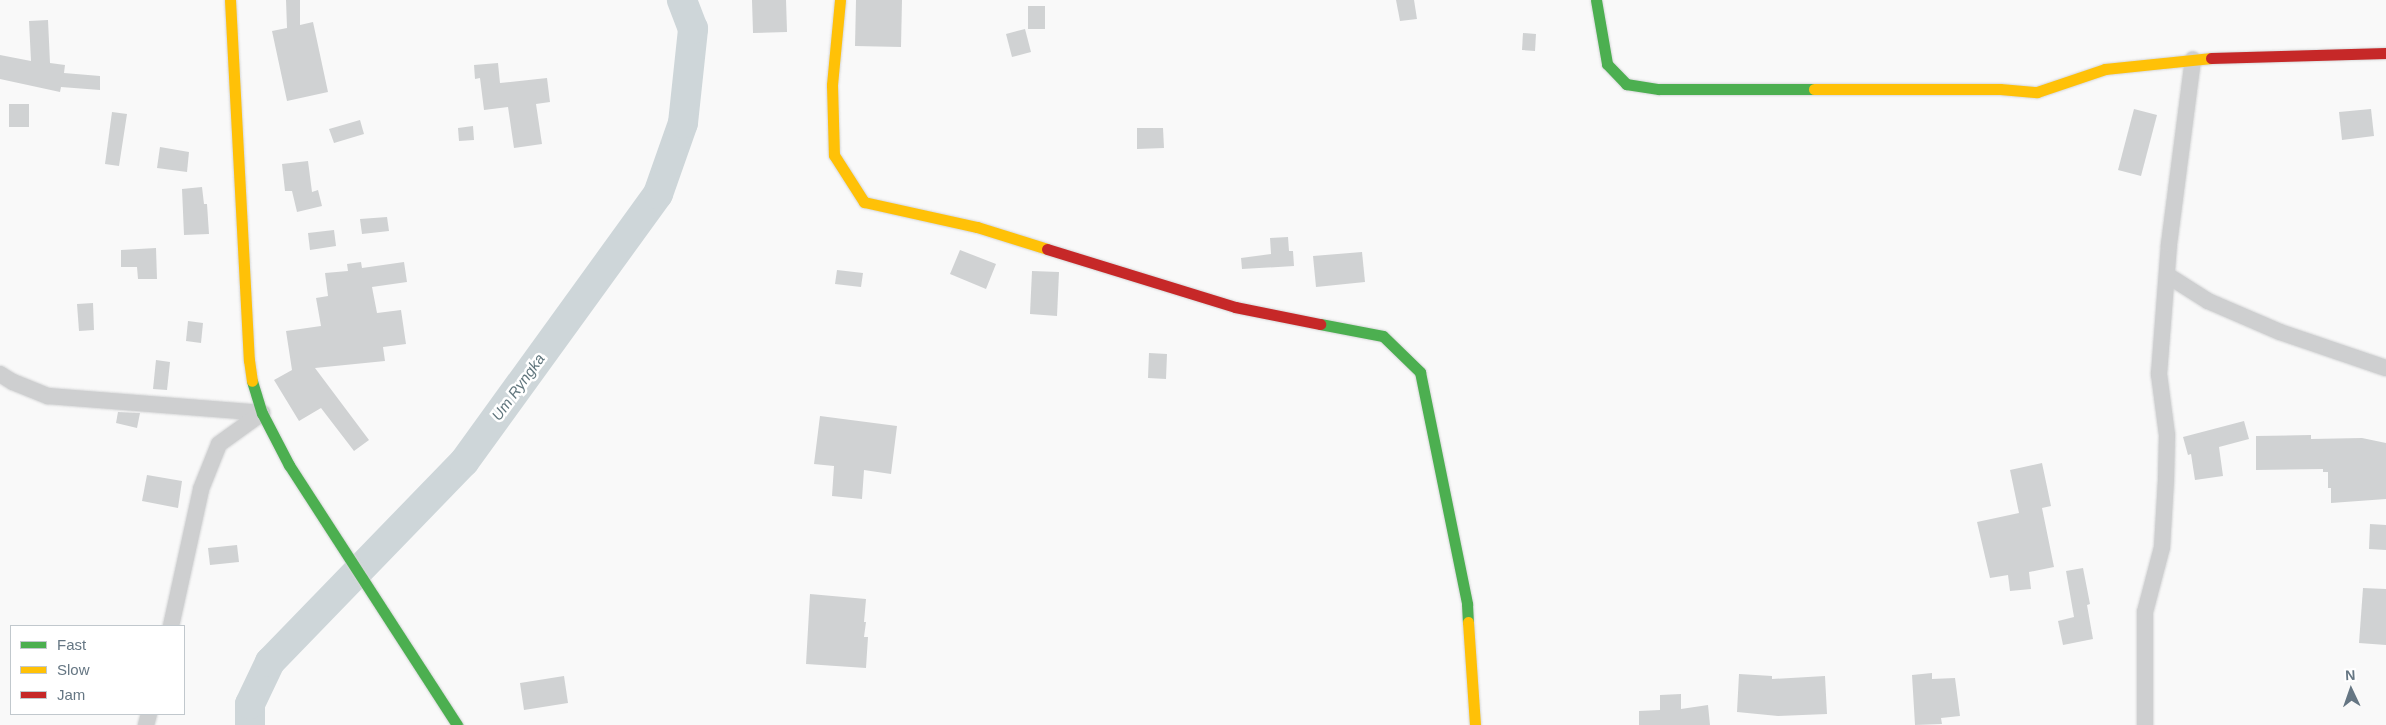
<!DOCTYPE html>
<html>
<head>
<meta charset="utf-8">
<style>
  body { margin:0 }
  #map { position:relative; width:2386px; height:725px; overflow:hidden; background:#f9f9f9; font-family:Helvetica,sans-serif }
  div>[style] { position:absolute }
  .river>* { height:30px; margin:-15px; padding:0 15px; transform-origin:15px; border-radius:15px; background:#ced6d9 }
  .building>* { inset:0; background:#d0d2d3 }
  .roads { filter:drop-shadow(0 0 1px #d5d6d7) drop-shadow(0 0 1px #d5d6d7) }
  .street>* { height:16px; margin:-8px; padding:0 8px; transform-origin:8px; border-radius:8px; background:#cecfd0 }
  .fast>* { height:11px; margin:-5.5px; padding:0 5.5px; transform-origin:5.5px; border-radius:5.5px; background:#4caf50 }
  .slow>* { height:11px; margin:-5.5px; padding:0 5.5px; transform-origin:5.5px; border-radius:5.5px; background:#ffc107 }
  .jam>* { height:11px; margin:-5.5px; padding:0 5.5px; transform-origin:5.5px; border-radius:5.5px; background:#c62828 }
  span { translate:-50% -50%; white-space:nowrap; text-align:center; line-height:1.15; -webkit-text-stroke:5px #fff; paint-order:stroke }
  .water-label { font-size:15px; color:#60757c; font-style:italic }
  .legend { position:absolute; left:10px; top:625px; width:175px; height:90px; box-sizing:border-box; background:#fff; border:1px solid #c1c8cd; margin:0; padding:6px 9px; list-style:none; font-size:15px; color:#657683 }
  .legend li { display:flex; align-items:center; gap:10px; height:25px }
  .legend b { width:25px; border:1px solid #c1c8cd }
  .north { position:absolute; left:2326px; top:665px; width:50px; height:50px; -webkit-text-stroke:4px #fff; paint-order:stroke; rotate:357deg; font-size:14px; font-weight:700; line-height:20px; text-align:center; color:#657683 }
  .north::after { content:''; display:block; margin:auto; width:18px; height:22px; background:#657683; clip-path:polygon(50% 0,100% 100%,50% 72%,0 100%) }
</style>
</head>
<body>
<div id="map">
  <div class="river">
    <i style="left:250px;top:725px;width:21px;rotate:-90deg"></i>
    <i style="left:250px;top:704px;width:47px;rotate:-64.5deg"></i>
    <i style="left:270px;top:662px;width:279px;rotate:-45.9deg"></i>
    <i style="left:464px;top:462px;width:331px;rotate:-54.1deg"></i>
    <i style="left:658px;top:194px;width:75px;rotate:-70.6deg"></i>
    <i style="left:683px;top:123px;width:95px;rotate:-83.9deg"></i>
    <i style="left:693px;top:29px;width:31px;rotate:-111deg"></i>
  </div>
  <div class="building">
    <i style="clip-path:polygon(286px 0,300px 0,300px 25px,313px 22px,328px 92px,287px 101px,272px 31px,287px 28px)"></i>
    <i style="clip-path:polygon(752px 0,786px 0,787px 32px,753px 33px)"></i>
    <i style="clip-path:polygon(856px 0,902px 0,901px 47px,855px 46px)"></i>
    <i style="clip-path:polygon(1396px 0,1414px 0,1417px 19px,1400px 21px)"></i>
    <i style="clip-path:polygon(1028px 6px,1045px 6px,1045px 29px,1028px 29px)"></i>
    <i style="clip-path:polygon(48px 20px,50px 63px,65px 65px,64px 73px,100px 76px,100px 90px,61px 87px,60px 92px,0 79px,0 55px,31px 61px,29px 21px)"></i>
    <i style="clip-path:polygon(1025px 29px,1031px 52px,1012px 57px,1006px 34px)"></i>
    <i style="clip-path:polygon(1523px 33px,1536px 34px,1535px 51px,1522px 50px)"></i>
    <i style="clip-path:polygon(498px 63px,500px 83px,547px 78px,550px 102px,536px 104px,542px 144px,514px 148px,508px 107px,484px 110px,480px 78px,475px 79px,474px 65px)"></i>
    <i style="clip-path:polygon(9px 104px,29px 104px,29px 127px,9px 127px)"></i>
    <i style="clip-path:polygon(2134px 109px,2157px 115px,2141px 176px,2118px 170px)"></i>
    <i style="clip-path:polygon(2371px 109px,2374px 136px,2342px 140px,2339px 112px)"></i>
    <i style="clip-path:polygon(112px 112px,127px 114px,119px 166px,105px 164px)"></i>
    <i style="clip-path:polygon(360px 120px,364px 134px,334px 143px,329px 129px)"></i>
    <i style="clip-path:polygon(473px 126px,474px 140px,459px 141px,458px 128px)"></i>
    <i style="clip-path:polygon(1137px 128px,1163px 128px,1164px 148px,1137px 149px)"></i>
    <i style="clip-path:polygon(160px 147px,189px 152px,187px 172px,157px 168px)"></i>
    <i style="clip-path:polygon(308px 161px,312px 192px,318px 190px,322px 206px,297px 212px,292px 191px,285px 191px,282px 164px)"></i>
    <i style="clip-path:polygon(202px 187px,204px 204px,207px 204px,209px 234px,184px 235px,182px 189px)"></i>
    <i style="clip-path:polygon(387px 217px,389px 231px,362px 234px,360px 219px)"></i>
    <i style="clip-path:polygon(334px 230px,336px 246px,310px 250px,308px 233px)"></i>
    <i style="clip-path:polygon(1288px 237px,1289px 251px,1293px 251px,1294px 266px,1242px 269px,1241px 258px,1271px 254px,1270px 238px)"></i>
    <i style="clip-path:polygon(156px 248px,157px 279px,138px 279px,137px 267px,121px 267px,121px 250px)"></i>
    <i style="clip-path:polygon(960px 250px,996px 264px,986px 289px,950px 274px)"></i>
    <i style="clip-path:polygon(1362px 252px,1365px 282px,1316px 287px,1313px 256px)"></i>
    <i style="clip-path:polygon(361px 262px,362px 268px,404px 262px,407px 282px,372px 287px,377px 313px,401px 310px,406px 344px,383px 347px,385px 361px,315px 368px,369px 440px,354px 451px,321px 408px,299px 421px,274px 380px,292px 370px,286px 331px,321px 326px,316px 298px,328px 296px,325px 273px,348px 271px,347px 264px)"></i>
    <i style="clip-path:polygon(837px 270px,863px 273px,861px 287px,835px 284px)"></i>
    <i style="clip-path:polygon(1032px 271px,1059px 272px,1057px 316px,1030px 314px)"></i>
    <i style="clip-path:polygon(93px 303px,94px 330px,79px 331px,77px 304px)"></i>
    <i style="clip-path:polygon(188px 321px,203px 323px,201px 343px,186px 341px)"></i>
    <i style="clip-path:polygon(1149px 353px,1167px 354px,1166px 379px,1148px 378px)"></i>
    <i style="clip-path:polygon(156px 360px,170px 362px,167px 390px,153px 389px)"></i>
    <i style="clip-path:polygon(118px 412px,140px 413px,137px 428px,116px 423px)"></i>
    <i style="clip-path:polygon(820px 416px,897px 426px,891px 474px,864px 470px,862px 499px,832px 496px,834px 466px,814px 464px)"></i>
    <i style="clip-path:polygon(2244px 421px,2249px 439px,2219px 447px,2223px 476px,2195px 480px,2191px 454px,2188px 455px,2183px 437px)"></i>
    <i style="clip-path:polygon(2311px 435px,2311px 439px,2362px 438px,2386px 443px,2386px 499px,2331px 503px,2331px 488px,2328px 488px,2328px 472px,2323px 472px,2323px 469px,2256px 470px,2256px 436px)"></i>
    <i style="clip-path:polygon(2042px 463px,2051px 506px,2042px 508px,2054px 567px,2029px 572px,2031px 589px,2010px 591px,2008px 575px,1990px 578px,1977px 522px,2019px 513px,2010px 470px)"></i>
    <i style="clip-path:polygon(147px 475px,182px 481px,178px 508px,142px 501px)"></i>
    <i style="clip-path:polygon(2370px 524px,2386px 525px,2386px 550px,2369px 549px)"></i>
    <i style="clip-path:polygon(237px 545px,239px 562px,210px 565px,208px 548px)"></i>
    <i style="clip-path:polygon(2083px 568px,2090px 604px,2087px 605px,2093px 639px,2063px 645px,2058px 621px,2074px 617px,2066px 571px)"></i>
    <i style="clip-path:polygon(2363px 588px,2386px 589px,2386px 645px,2359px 643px)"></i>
    <i style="clip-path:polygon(810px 594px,866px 599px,864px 622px,866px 622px,864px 637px,868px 637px,866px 668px,806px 664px)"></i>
    <i style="clip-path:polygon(1932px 673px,1932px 679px,1955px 678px,1960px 716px,1941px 718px,1942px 724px,1915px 725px,1912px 675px)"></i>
    <i style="clip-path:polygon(1739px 674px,1772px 676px,1772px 679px,1825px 676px,1827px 714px,1778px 716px,1737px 712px)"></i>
    <i style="clip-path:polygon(564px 676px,568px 703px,524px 710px,520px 683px)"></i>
    <i style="clip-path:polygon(1681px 694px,1681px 709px,1708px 705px,1710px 725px,1639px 725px,1639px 711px,1660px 710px,1660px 695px)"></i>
  </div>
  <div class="roads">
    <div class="street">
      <i style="left:2167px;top:275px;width:49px;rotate:32.4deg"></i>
      <i style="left:2208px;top:301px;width:78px;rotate:23.3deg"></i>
      <i style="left:2280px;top:332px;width:112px;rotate:18.8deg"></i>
      <i style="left:0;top:374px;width:15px;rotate:32deg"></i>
      <i style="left:13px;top:382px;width:38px;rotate:22deg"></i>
      <i style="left:48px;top:396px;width:215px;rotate:4.5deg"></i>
      <i style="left:171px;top:626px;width:140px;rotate:-77.6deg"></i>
      <i style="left:201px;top:489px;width:48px;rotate:-68.2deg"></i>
      <i style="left:219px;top:444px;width:53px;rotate:-35.8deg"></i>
      <i style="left:146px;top:725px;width:11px;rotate:-75deg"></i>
      <i style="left:2145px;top:725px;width:113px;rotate:-90deg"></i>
      <i style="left:2145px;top:612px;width:67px;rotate:-75.3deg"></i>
      <i style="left:2162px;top:547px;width:68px;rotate:-86.6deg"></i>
      <i style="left:2166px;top:479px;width:44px;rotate:-88.7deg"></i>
      <i style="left:2167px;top:435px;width:62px;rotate:-97.5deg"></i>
      <i style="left:2159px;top:374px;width:130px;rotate:-85.6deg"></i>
      <i style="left:2169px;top:244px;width:186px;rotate:-82.6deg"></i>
    </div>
    <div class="fast">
      <i style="left:1596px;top:0;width:65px;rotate:80.2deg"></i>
      <i style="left:1607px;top:64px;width:28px;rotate:46deg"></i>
      <i style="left:1626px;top:84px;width:33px;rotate:9deg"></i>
      <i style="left:1659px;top:89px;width:155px"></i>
      <i style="left:1320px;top:324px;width:64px;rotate:10.8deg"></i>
      <i style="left:1383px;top:336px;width:52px;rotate:44.2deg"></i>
      <i style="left:1420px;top:372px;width:237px;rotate:78.5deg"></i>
      <i style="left:1467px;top:604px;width:18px;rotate:87deg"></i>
      <i style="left:252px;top:381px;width:34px;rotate:73deg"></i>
      <i style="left:262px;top:413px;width:59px;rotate:62.6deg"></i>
      <i style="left:289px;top:465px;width:310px;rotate:57.1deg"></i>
    </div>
    <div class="slow">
      <i style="left:230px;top:0;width:361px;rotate:87deg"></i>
      <i style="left:249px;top:360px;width:21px;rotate:82deg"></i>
      <i style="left:840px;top:0;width:85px;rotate:95.4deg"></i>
      <i style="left:832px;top:85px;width:70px;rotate:88.4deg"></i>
      <i style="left:834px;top:155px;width:56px;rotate:57.4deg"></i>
      <i style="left:864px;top:202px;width:116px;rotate:12.5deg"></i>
      <i style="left:977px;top:227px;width:73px;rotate:17.4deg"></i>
      <i style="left:1814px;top:89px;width:186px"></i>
      <i style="left:2000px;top:89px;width:37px;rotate:5deg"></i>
      <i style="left:2037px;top:92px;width:72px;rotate:-18.7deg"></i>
      <i style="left:2105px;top:69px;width:107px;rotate:-5.9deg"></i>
      <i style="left:1468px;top:622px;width:103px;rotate:86.1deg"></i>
    </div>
    <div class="jam">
      <i style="left:2211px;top:58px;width:175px;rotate:-1.6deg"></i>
      <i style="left:1047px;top:249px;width:197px;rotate:17.1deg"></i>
      <i style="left:1235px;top:307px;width:87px;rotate:11.3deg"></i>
    </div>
  </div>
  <div class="water-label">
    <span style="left:518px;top:387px;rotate:-54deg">Um Ryngka</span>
  </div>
  <ul class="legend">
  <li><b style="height:6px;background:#4caf50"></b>Fast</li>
  <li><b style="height:6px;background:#ffc107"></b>Slow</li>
  <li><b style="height:6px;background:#c62828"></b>Jam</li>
  </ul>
  <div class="north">N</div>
</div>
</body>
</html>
